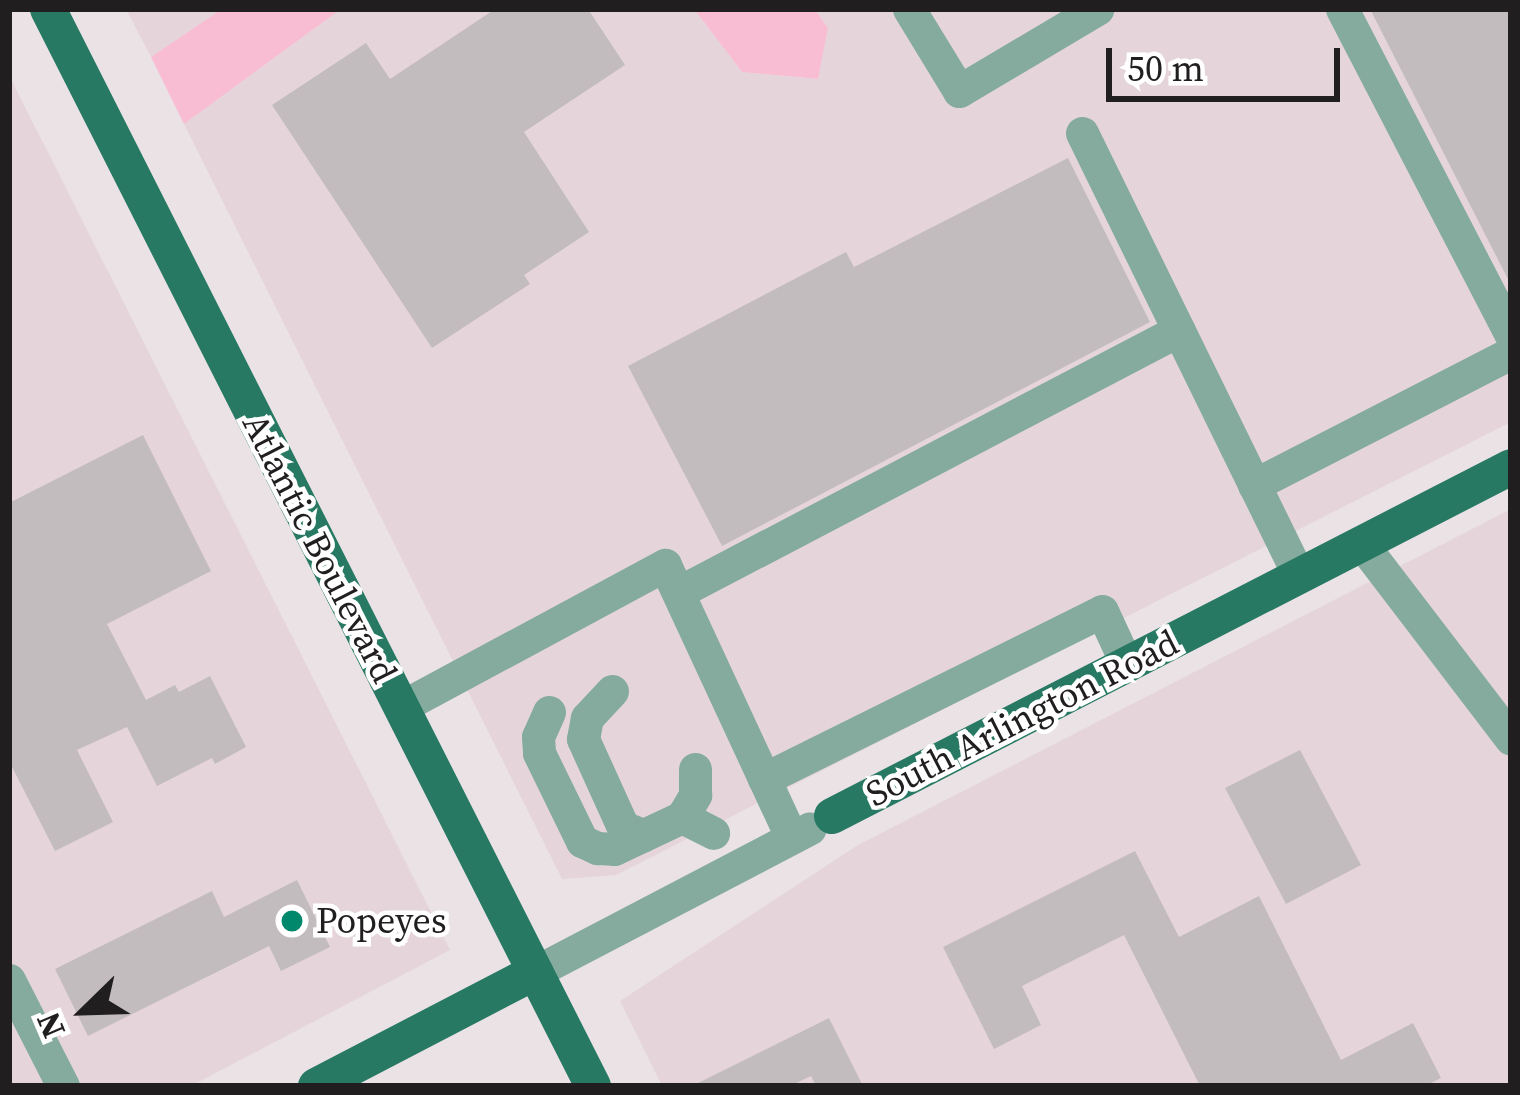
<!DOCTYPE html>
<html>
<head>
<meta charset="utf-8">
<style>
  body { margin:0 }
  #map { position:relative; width:1520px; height:1095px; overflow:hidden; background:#eae2e5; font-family:"Source Serif 4",serif }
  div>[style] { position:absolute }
  .built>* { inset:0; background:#e5d5da }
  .green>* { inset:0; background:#f8bdd3 }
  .building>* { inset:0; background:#c3bcbe }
  .minor>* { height:33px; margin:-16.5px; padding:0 16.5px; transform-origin:16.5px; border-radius:16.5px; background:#85ab9e }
  .major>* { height:36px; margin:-18px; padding:0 18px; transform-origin:18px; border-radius:18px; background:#277963 }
  .dots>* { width:33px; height:33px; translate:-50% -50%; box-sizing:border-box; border:6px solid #fff; border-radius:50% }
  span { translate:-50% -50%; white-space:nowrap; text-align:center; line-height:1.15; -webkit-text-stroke:9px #fff; paint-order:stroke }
  .street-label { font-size:36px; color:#211e1f }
  .poi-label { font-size:36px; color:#211e1f }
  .left { translate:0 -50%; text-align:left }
  .frame { position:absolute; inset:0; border:12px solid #211e1f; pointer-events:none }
  .north { position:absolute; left:24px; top:951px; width:120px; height:120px; -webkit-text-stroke:9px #fff; paint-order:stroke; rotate:247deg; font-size:33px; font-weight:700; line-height:48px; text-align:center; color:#211e1f }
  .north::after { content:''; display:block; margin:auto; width:42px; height:54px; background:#211e1f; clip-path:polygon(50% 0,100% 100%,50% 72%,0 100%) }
  .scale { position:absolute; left:1106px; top:48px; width:234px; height:54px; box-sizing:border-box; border:6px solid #211e1f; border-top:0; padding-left:15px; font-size:36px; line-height:42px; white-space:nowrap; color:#211e1f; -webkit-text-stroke:9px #fff; paint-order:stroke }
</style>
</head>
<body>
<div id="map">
  <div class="built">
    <i style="clip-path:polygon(126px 9px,222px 9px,151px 57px)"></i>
    <i style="clip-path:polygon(341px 9px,694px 9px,742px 72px,818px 79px,828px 28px,815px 9px,1511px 9px,1511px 422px,616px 875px,562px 879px,184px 124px)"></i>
    <i style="clip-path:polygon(9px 75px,450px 950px,191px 1086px,9px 1086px)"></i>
    <i style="clip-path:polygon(1511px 509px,1511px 1086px,662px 1086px,620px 1001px,858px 845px)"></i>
  </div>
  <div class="green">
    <i style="clip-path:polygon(222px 9px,341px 9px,184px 124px,151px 57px)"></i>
    <i style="clip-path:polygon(694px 9px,815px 9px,828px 28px,818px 79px,742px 72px)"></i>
  </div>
  <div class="building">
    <i style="clip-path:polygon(495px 9px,588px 9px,625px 65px,524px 132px,589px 232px,524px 275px,530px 284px,432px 348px,272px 105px,366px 43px,390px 79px)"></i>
    <i style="clip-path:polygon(1370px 9px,1511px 9px,1511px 285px)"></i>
    <i style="clip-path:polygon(1068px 158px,1150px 322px,722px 546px,628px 366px,846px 252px,854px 267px)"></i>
    <i style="clip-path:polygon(143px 435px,211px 571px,107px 624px,146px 700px,175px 685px,179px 692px,210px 676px,246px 747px,215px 764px,212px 758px,157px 786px,127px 727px,77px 750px,113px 822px,55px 851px,9px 761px,9px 503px)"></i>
    <i style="clip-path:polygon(1300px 750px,1361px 865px,1286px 904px,1225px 788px)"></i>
    <i style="clip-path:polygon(1135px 851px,1179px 937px,1259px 896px,1341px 1060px,1413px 1023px,1441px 1078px,1425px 1086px,1200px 1086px,1124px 935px,1022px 986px,1041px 1025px,994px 1049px,943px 947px)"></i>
    <i style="clip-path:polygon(297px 880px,330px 947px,281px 971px,269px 946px,88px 1036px,55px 969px,212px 891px,224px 917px)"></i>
    <i style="clip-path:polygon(829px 1018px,863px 1086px,816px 1086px,811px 1076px,790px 1086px,692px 1086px)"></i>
  </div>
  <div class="minor">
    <i style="left:909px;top:9px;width:96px;rotate:58.6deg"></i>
    <i style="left:959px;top:91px;width:161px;rotate:-30.7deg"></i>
    <i style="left:1342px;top:9px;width:367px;rotate:62.6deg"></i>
    <i style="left:1082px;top:133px;width:493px;rotate:63.9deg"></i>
    <i style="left:1254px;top:485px;width:289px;rotate:-27.2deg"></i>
    <i style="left:1362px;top:544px;width:245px;rotate:52.6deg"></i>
    <i style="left:679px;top:592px;width:564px;rotate:-27.65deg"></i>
    <i style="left:612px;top:691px;width:37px;rotate:133deg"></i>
    <i style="left:587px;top:718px;width:21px;rotate:101deg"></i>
    <i style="left:583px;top:739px;width:97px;rotate:65.6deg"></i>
    <i style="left:623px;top:827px;width:22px;rotate:22deg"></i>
    <i style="left:401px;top:707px;width:300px;rotate:-28.3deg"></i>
    <i style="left:665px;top:565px;width:300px;rotate:65.1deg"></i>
    <i style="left:549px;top:712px;width:27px;rotate:114deg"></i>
    <i style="left:538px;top:737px;width:16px;rotate:86deg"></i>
    <i style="left:539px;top:753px;width:98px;rotate:64deg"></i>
    <i style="left:582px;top:841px;width:17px;rotate:25deg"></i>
    <i style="left:597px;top:848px;width:17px;rotate:3deg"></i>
    <i style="left:614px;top:849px;width:75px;rotate:-25.2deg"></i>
    <i style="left:682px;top:817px;width:26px;rotate:-59deg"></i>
    <i style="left:695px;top:795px;width:26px;rotate:-90deg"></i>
    <i style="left:764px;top:779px;width:377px;rotate:-26.4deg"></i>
    <i style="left:1102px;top:611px;width:60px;rotate:65.2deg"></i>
    <i style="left:682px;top:817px;width:35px;rotate:27deg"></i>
    <i style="left:535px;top:972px;width:310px;rotate:-27.6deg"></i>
    <i style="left:9px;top:980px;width:119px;rotate:63deg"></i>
  </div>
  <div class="major">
    <i style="left:48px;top:9px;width:1207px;rotate:63.16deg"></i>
    <i style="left:832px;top:816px;width:763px;rotate:-27.2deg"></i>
    <i style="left:316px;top:1086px;width:247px;rotate:-27.5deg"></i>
  </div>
  <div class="dots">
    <i style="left:292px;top:921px;background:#00886d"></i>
  </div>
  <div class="street-label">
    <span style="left:320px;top:548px;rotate:63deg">Atlantic Boulevard</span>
    <span style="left:1022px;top:718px;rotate:-27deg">South Arlington Road</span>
  </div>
  <div class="poi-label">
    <span class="left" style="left:316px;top:921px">Popeyes</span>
  </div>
  <div class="frame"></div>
  <div class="north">N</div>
  <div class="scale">50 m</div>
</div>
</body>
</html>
